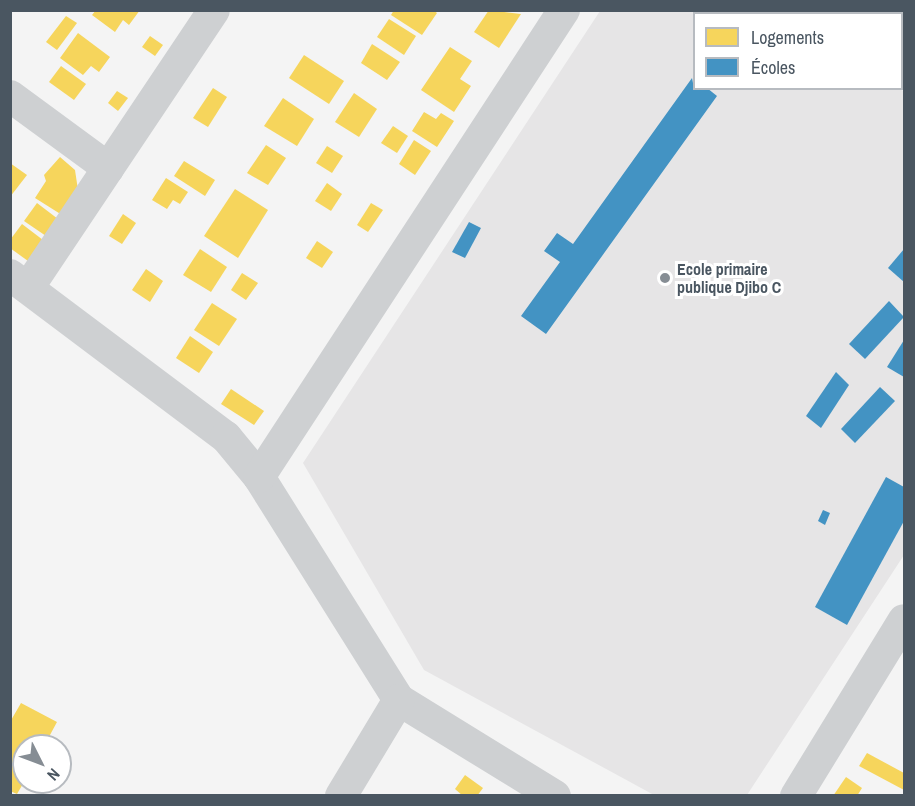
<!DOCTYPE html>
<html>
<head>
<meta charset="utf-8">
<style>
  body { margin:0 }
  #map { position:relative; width:915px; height:806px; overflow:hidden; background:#f4f4f4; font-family:"Archivo Narrow",sans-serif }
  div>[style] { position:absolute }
  .education>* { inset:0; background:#e6e5e6 }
  .homes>* { inset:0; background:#f6d55c }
  .schools>* { inset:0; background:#4393c3 }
  .minor>* { height:32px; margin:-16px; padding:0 16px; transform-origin:16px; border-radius:16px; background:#ced0d2 }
  .dots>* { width:16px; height:16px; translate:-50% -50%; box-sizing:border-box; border:3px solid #fff; border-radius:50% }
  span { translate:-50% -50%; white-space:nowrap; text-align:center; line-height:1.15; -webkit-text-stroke:6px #fff; paint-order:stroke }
  .poi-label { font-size:16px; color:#4a5661; font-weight:700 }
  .left { translate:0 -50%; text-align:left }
  .frame { position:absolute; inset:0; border:12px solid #4a5661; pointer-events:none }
  .legend { position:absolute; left:693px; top:12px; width:210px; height:78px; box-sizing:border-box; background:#fff; border:2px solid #b7bbc0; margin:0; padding:8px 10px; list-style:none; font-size:18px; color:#4a5661 }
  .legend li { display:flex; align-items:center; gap:12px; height:30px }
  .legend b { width:30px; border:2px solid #b7bbc0 }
  .north { position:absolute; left:12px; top:734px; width:60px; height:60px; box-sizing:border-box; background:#fff; border:2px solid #b7bbc0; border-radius:50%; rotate:132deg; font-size:16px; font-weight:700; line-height:24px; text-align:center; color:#4a5661 }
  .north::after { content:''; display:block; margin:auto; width:21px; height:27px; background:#868d94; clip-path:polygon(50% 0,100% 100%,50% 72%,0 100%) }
</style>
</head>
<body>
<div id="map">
  <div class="education">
    <i style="clip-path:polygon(797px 10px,801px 13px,694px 14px,694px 88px,900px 88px,904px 92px,904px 555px,747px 795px,654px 795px,424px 670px,303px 463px,600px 11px)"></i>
  </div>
  <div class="homes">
    <i style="clip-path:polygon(96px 10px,140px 10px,129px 25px,123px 20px,115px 32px,92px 15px)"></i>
    <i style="clip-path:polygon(394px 10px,433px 10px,437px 13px,422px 35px,391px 15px)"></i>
    <i style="clip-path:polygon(489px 10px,521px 14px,499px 48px,474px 32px)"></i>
    <i style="clip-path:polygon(66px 16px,77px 23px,57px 50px,46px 42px)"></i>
    <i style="clip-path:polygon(389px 19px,416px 36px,404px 55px,377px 37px)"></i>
    <i style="clip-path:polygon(78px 33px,110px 57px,99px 72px,91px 66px,83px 75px,60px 58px)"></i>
    <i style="clip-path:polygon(150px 36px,163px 45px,155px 56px,142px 47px)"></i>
    <i style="clip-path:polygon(372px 44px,400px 62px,387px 80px,361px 63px)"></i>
    <i style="clip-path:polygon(450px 47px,472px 61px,460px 79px,471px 86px,454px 112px,421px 90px)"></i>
    <i style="clip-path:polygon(304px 55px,344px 81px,329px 104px,289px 78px)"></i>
    <i style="clip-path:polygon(61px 66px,86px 84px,74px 100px,49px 82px)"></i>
    <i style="clip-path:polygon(213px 88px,227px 97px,208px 127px,193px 118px)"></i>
    <i style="clip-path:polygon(117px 91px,128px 98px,118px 111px,108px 103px)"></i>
    <i style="clip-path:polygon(354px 93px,377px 109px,359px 137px,335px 122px)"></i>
    <i style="clip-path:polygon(283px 98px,314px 119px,297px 146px,264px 126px)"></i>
    <i style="clip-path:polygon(424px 112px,436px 119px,441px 113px,454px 121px,437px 147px,412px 131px)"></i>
    <i style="clip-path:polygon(393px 126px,408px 136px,397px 153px,381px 143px)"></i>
    <i style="clip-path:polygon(414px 140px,431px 151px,415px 175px,399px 164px)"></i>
    <i style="clip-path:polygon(266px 145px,286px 158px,268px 185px,247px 173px)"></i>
    <i style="clip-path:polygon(327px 146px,343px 156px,332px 173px,316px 163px)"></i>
    <i style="clip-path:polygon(60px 157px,75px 170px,78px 190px,62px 215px,35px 198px,46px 181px,44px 175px)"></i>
    <i style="clip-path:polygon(184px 161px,215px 180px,205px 196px,174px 176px)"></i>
    <i style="clip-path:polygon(10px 163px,27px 175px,10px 197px)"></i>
    <i style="clip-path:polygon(166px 178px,188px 192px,180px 204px,173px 200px,167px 209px,152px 200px)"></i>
    <i style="clip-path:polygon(327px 183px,342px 194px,331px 211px,315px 201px)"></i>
    <i style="clip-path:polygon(235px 189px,268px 210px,238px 258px,204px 236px)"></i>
    <i style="clip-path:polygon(37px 203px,58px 219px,46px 236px,24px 221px)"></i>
    <i style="clip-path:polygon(371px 203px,383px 210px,368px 232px,357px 225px)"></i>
    <i style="clip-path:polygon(123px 214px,136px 223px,122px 244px,109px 236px)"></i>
    <i style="clip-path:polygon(22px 224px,43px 240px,28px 261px,10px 248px,10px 240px)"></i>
    <i style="clip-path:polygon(317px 241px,333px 252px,322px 268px,306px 258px)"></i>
    <i style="clip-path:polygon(200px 249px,227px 267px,211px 292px,183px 275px)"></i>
    <i style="clip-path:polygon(146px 269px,163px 281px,150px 302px,132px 290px)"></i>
    <i style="clip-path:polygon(242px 273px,258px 283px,246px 300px,231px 290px)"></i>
    <i style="clip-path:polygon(212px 303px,237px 319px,219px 346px,194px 330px)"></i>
    <i style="clip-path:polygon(190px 336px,213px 352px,199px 373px,176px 358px)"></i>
    <i style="clip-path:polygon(231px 389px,264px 411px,254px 425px,221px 404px)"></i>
    <i style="clip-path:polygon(21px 703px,57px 722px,44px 746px,24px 746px,24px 782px,17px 794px,10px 791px,10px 722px)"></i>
    <i style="clip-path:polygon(867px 753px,904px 773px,904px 790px,859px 766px)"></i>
    <i style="clip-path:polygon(465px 775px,483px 788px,477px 796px,463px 796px,455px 789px)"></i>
    <i style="clip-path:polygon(846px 777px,862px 788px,857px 796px,833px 796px)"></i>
  </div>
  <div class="schools">
    <i style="clip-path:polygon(692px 78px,694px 88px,707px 88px,717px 96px,546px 334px,521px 316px,560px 262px,544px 251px,557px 233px,573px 244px)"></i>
    <i style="clip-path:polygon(469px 222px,481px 228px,465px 258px,452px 252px)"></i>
    <i style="clip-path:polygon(904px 249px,904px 282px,888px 268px)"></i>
    <i style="clip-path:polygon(889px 301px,904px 317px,865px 359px,849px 344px)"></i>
    <i style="clip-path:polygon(904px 340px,904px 377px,887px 367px)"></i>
    <i style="clip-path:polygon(836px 372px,849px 385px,821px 428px,806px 416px)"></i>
    <i style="clip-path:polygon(880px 387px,895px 401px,855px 443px,841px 429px)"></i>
    <i style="clip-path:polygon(886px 477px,904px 487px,904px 521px,847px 625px,815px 607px)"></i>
    <i style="clip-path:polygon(823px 510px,830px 513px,825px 525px,818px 521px)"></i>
  </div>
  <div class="minor">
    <i style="left:853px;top:10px;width:6px;rotate:45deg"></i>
    <i style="left:902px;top:47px;width:4px;rotate:56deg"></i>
    <i style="left:10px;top:96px;width:122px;rotate:36.3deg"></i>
    <i style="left:10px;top:275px;width:270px;rotate:36.9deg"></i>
    <i style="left:226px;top:437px;width:52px;rotate:50.5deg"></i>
    <i style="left:259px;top:477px;width:263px;rotate:57.9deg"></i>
    <i style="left:399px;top:700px;width:183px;rotate:31.6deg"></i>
    <i style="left:28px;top:288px;width:334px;rotate:-56.2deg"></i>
    <i style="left:259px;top:477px;width:558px;rotate:-56.85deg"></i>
    <i style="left:341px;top:796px;width:112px;rotate:-58.9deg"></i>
    <i style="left:796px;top:796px;width:206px;rotate:-58.5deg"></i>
  </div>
  <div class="dots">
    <i style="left:665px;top:278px;background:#868d94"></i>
  </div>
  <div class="poi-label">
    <span class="left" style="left:677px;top:278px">Ecole primaire<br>publique Djibo C</span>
  </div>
  <div class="frame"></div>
  <ul class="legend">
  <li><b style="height:16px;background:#f6d55c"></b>Logements</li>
  <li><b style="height:16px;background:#4393c3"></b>Écoles</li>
  </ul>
  <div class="north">N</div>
</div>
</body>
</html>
